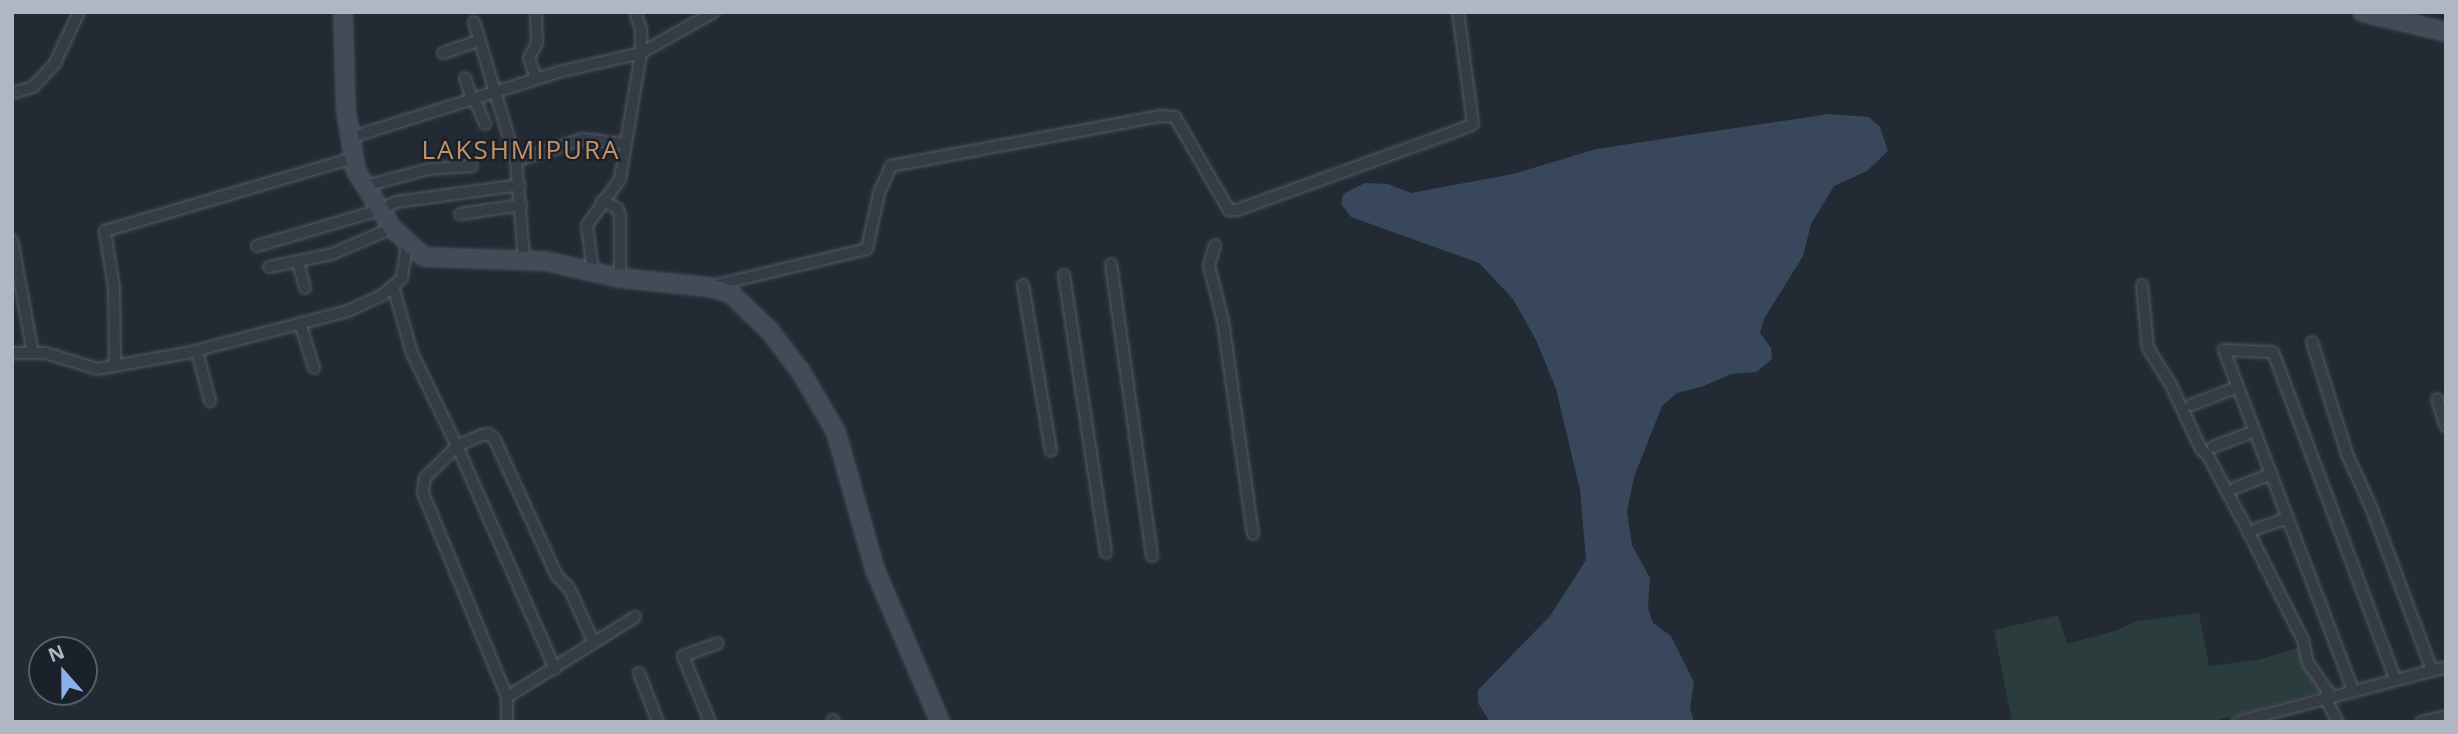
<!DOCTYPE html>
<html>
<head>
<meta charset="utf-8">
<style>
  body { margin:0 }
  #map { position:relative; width:2458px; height:734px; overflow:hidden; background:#222a34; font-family:"Open Sans",sans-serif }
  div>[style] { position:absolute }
  .green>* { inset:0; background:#2b3c3c }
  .water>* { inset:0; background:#39475c }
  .roads { filter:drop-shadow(0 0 2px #535a63) drop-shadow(0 0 2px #535a63) }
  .street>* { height:10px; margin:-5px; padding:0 5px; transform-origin:5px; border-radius:5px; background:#363c45 }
  .secondary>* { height:16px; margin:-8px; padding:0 8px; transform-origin:8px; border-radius:8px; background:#444b58 }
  span { translate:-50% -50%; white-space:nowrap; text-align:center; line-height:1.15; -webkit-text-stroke:5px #1b212a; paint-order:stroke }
  .quarter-label { font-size:26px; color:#c59268; letter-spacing:2px }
  .frame { position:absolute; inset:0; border:14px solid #b0b7c2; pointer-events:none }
  .north { position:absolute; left:28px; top:636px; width:70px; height:70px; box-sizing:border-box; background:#1b212a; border:2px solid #575d67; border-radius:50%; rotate:339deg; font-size:19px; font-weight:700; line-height:28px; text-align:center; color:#b0b7c2 }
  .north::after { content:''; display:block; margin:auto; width:24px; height:32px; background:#8dafea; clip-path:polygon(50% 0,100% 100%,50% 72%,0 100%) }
</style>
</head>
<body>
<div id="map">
  <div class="green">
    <i style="clip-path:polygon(2199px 613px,2209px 666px,2258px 660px,2298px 648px,2320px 692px,2210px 722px,2012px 722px,1994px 630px,2058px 615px,2067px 644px,2118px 630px,2136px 621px)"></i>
  </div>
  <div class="water">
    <i style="clip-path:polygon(1829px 114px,1869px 117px,1880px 127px,1888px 151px,1867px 171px,1834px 186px,1811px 224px,1803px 256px,1764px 319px,1760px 333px,1771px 348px,1772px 359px,1757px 372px,1731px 374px,1704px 386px,1677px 393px,1662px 406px,1634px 477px,1627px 512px,1632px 545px,1650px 578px,1648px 608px,1653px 623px,1671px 636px,1694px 682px,1690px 708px,1694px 722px,1490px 722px,1478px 703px,1478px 690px,1550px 616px,1586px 560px,1580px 490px,1556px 389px,1536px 340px,1513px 299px,1479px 263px,1351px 217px,1341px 204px,1343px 194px,1365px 183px,1388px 184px,1411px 193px,1513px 174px,1596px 149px)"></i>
  </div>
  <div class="roads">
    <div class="street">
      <i style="left:474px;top:22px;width:145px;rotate:73.2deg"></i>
      <i style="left:516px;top:161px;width:98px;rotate:85.3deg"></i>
      <i style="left:443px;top:53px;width:39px;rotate:-19deg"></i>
      <i style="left:465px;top:78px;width:23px;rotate:72deg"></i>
      <i style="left:536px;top:79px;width:22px;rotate:-108deg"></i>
      <i style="left:529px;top:58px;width:17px;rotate:-62deg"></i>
      <i style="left:537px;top:43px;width:31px;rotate:-92deg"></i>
      <i style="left:12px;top:93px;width:22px;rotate:-16deg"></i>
      <i style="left:33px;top:87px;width:33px;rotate:-47deg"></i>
      <i style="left:55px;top:63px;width:56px;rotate:-64.8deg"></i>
      <i style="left:475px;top:100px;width:26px;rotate:67deg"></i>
      <i style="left:349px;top:138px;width:219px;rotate:-17.5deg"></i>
      <i style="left:558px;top:72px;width:85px;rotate:-12.9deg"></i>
      <i style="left:641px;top:53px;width:84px;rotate:-29.3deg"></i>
      <i style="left:516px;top:161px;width:71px;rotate:-18.2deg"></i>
      <i style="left:583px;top:139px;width:43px;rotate:6.6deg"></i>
      <i style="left:365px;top:186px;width:66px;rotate:-14.9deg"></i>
      <i style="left:429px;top:169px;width:43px;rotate:-4deg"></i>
      <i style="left:602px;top:201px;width:17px;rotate:25deg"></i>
      <i style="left:617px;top:208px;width:8px;rotate:67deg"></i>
      <i style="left:620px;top:215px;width:63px;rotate:90deg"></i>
      <i style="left:460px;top:214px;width:62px;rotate:-8.4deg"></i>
      <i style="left:12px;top:240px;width:115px;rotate:79.5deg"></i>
      <i style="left:1215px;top:245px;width:22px;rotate:106deg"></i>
      <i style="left:1209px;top:266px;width:57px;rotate:75.7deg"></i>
      <i style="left:1223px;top:321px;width:215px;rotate:82deg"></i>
      <i style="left:257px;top:246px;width:128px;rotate:-16.3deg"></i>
      <i style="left:380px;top:210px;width:18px;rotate:-27deg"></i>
      <i style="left:396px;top:202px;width:125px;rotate:-7.8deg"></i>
      <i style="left:298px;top:262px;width:27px;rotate:75deg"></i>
      <i style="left:1111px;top:264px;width:295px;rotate:82deg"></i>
      <i style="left:269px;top:267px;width:64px;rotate:-11.7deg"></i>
      <i style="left:332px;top:254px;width:65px;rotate:-23.4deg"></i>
      <i style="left:593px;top:272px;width:47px;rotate:-97.3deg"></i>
      <i style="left:587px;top:225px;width:57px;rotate:-54.3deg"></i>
      <i style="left:620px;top:179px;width:128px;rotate:-80.5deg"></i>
      <i style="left:641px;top:53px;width:24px;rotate:-90deg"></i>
      <i style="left:641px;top:29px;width:18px;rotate:-109deg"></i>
      <i style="left:1064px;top:275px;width:281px;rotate:81.4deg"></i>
      <i style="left:1023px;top:285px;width:168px;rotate:80.4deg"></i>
      <i style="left:2142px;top:285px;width:63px;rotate:84.6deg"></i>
      <i style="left:2148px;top:348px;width:39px;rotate:58deg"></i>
      <i style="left:2169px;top:381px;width:75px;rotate:64.8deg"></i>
      <i style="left:2201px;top:449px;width:10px;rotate:45deg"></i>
      <i style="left:2208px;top:456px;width:85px;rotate:61.9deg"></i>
      <i style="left:2248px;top:531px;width:122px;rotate:63.2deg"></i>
      <i style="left:2303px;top:640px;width:24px;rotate:78deg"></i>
      <i style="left:2308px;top:663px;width:39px;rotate:55deg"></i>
      <i style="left:393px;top:286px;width:70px;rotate:74.2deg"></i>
      <i style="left:412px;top:353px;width:103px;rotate:64.2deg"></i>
      <i style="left:457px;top:446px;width:45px;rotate:135deg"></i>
      <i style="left:425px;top:478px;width:15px;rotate:98deg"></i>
      <i style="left:423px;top:493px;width:221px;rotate:67.6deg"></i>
      <i style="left:507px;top:697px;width:25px;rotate:90deg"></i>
      <i style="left:712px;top:286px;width:159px;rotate:-13.4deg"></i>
      <i style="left:867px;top:249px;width:57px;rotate:-77.9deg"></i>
      <i style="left:879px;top:193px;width:30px;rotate:-66deg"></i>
      <i style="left:891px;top:166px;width:276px;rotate:-10.5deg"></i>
      <i style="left:1162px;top:116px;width:13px;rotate:4deg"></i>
      <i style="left:1175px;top:117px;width:108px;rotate:59.9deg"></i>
      <i style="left:1229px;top:210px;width:8px"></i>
      <i style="left:1237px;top:210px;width:236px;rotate:-19.8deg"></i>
      <i style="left:1459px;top:130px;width:15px;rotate:-23deg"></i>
      <i style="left:1473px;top:124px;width:113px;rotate:-97.6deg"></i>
      <i style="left:300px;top:323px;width:47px;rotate:72.7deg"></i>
      <i style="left:2312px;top:342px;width:117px;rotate:72.6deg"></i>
      <i style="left:2347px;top:454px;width:58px;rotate:65.6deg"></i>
      <i style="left:2371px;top:507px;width:174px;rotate:69.5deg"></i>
      <i style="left:197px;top:351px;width:52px;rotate:75.4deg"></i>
      <i style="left:12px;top:353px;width:34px"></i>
      <i style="left:46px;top:353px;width:53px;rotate:17.4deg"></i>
      <i style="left:97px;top:369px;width:91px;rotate:-10.1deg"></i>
      <i style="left:187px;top:353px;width:166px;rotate:-14.6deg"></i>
      <i style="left:348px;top:311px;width:38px;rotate:-25deg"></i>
      <i style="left:382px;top:295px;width:26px;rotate:-40deg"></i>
      <i style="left:402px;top:278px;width:35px;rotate:-82deg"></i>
      <i style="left:115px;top:365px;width:77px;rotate:-90.7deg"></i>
      <i style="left:114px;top:288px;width:58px;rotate:-99deg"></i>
      <i style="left:105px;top:231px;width:259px;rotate:-16.4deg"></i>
      <i style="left:2437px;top:399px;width:29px;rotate:72deg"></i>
      <i style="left:2191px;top:405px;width:50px;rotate:-21deg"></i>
      <i style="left:2213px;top:447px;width:45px;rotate:-20.9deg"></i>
      <i style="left:2235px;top:488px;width:39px;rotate:-21deg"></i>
      <i style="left:2256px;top:529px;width:34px;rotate:-19deg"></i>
      <i style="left:555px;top:669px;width:244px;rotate:-113.7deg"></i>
      <i style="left:457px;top:446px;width:27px;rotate:-24deg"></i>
      <i style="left:482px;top:435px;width:6px;rotate:-9deg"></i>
      <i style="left:488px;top:434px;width:7px;rotate:34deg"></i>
      <i style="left:494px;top:438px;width:152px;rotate:65.5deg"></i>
      <i style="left:557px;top:576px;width:17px;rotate:45deg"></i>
      <i style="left:569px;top:588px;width:60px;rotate:65.6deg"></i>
      <i style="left:639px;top:673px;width:53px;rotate:68.8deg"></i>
      <i style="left:2353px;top:690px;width:364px;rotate:-110.8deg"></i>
      <i style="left:2224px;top:350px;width:49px;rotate:2.3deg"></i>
      <i style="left:2273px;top:352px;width:349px;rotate:69.5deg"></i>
      <i style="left:507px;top:697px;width:151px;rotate:-32deg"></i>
      <i style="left:2325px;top:697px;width:28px;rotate:63deg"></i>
      <i style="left:833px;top:720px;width:2px;rotate:63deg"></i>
      <i style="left:710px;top:722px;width:71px;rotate:-112.2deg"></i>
      <i style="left:683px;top:656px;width:37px;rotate:-20deg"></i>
      <i style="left:2237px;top:722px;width:216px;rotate:-14.7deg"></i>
      <i style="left:2421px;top:722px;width:26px;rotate:-13deg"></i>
    </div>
    <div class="secondary">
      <i style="left:343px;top:12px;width:99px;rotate:88.3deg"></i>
      <i style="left:346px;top:111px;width:61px;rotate:80.5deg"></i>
      <i style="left:356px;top:171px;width:67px;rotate:57.7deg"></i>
      <i style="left:392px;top:228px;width:43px;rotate:42.2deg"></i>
      <i style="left:424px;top:257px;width:121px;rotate:1.9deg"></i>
      <i style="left:545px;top:261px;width:77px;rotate:12.8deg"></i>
      <i style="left:620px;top:278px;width:89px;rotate:5.8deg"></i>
      <i style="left:709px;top:287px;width:22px;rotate:16deg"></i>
      <i style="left:730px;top:293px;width:54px;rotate:43.5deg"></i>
      <i style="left:769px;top:330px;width:53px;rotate:52.7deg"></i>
      <i style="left:801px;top:372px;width:69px;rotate:59.7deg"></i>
      <i style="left:836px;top:432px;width:143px;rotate:74.2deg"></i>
      <i style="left:875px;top:570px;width:165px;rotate:66.8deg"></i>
      <i style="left:2362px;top:12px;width:86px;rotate:13.4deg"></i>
    </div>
  </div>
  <div class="quarter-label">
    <span style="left:521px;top:150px">LAKSHMIPURA</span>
  </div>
  <div class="frame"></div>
  <div class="north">N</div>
</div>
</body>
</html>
